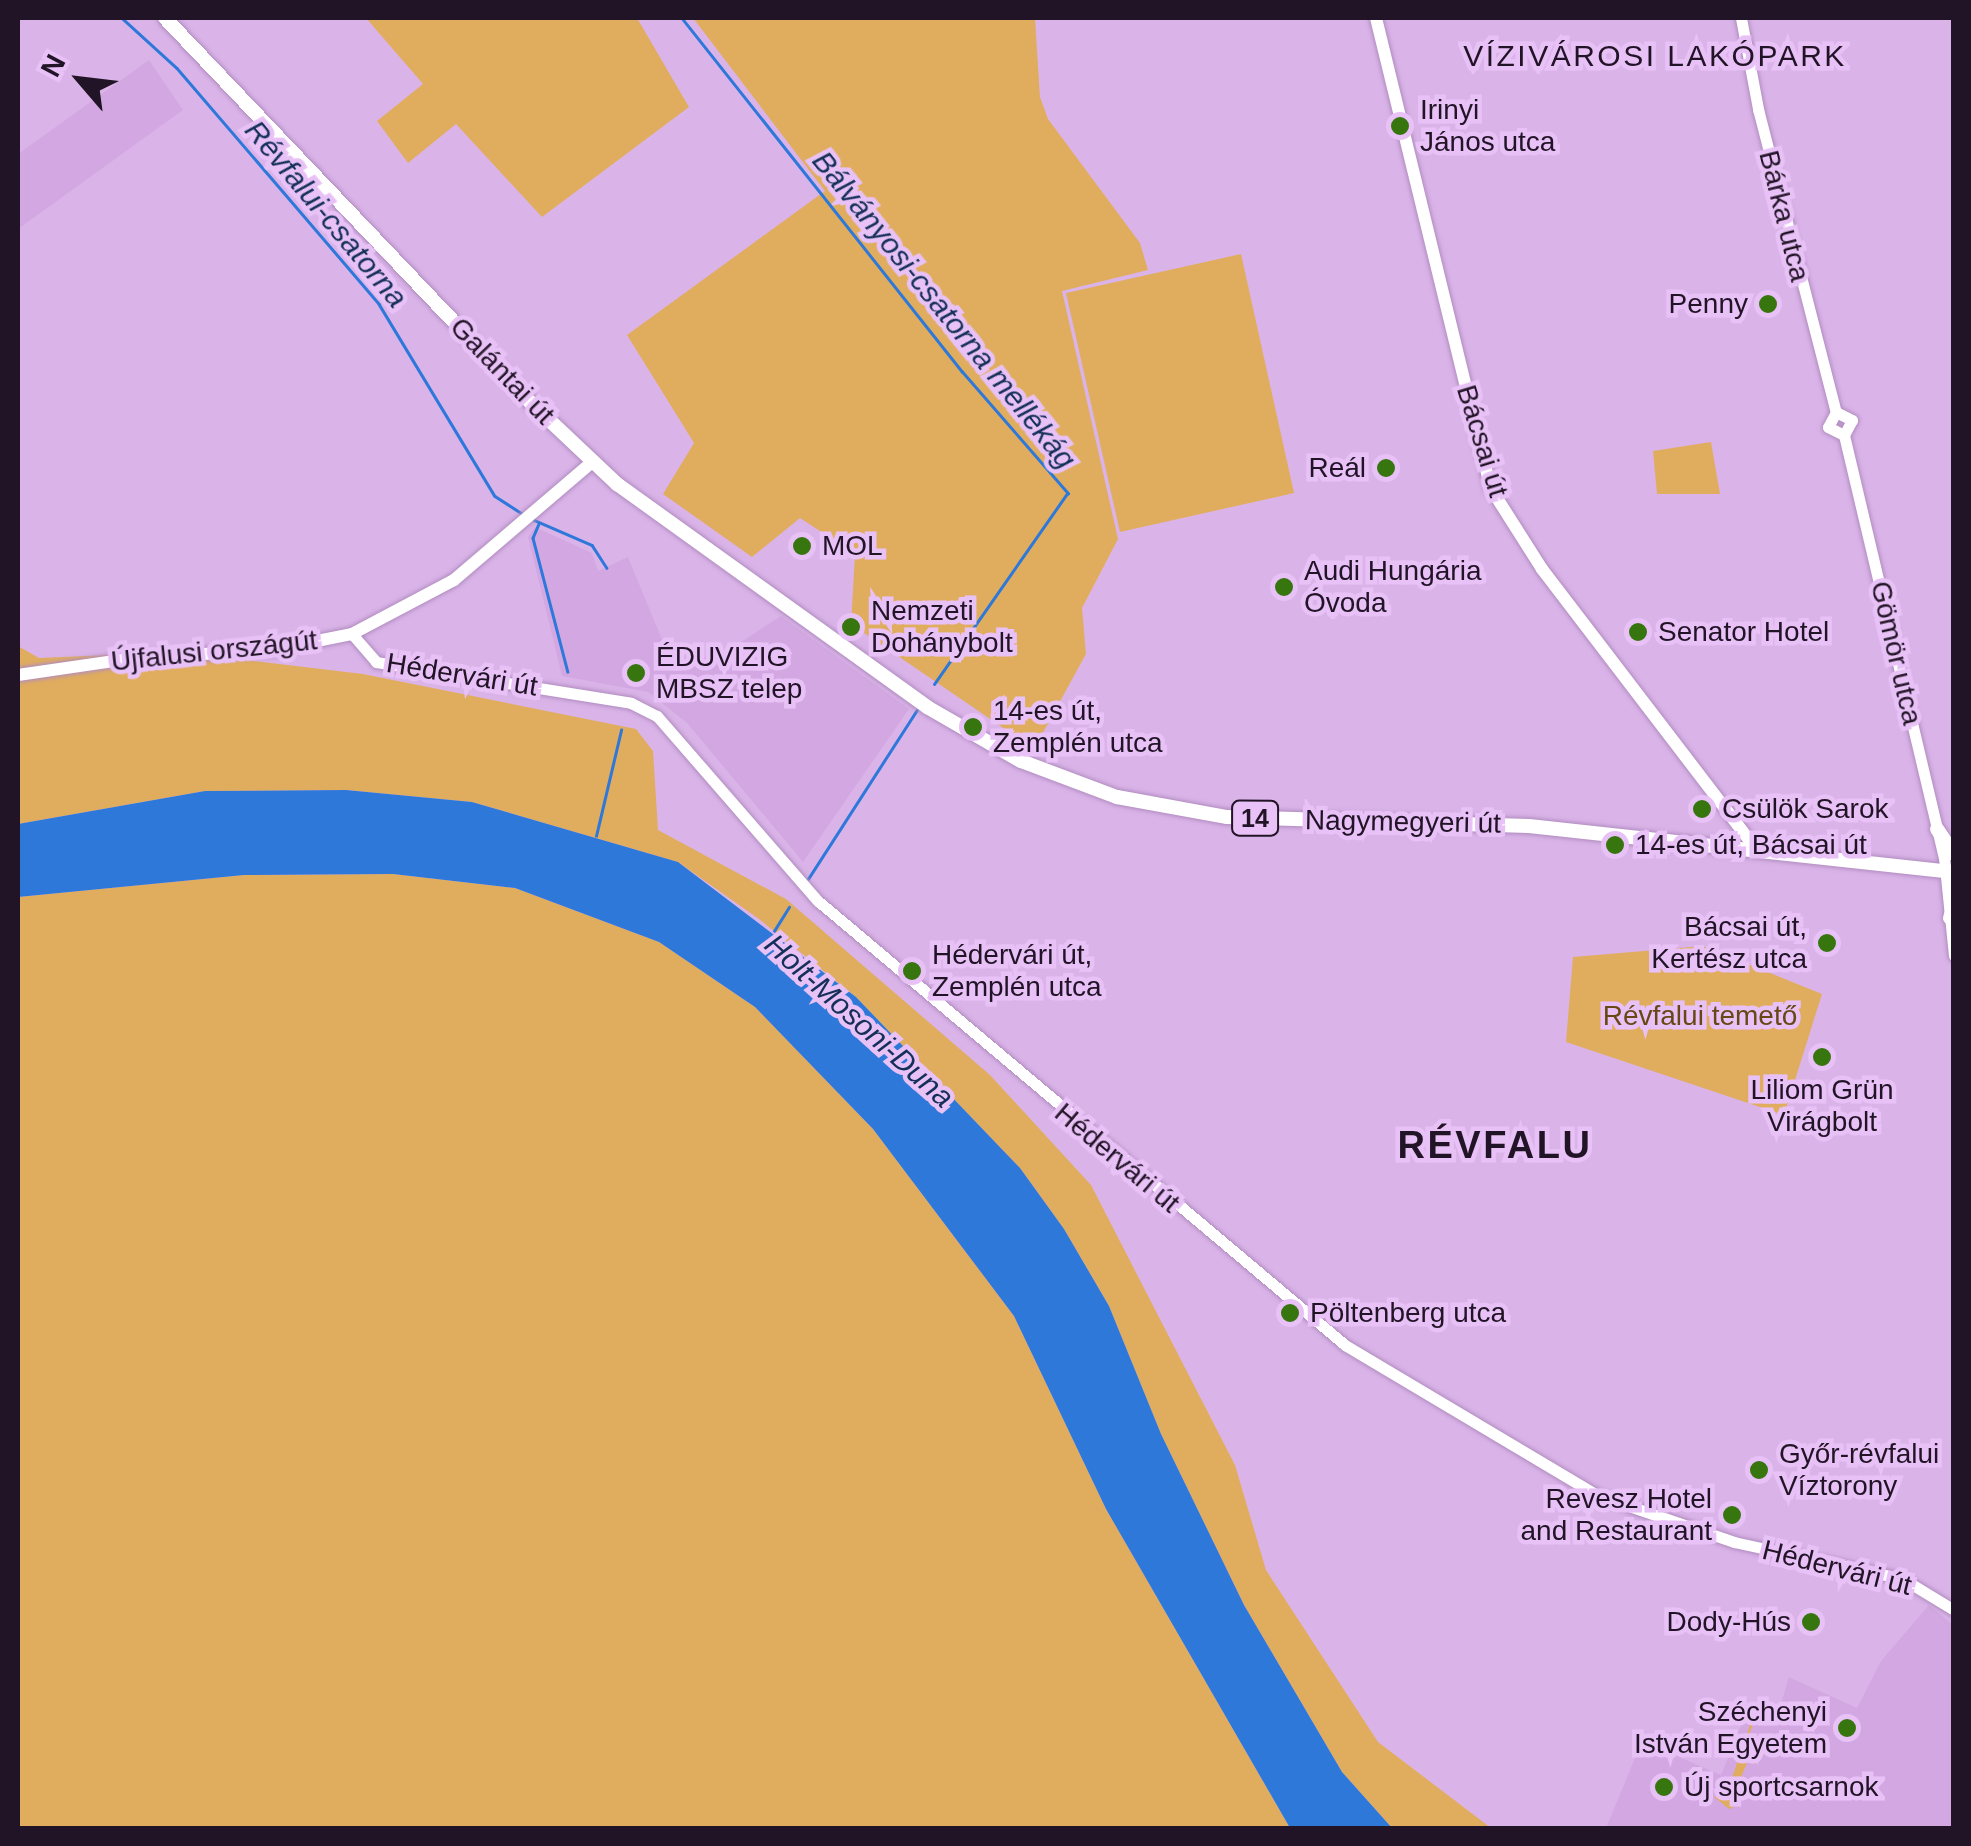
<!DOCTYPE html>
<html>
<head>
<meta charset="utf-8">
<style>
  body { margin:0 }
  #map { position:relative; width:1971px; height:1846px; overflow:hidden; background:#dab4e9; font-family:Arial,sans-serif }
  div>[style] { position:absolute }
  .built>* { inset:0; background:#d3a8e2 }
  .green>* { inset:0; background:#e0ad5e }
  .water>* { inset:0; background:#2e78da }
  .stream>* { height:2.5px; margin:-1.25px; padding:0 1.25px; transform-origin:1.25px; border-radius:1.25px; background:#2e78da }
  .roads { filter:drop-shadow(0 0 2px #b18cbf) drop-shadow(0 0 2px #b18cbf) }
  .tertiary>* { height:11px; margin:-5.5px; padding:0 5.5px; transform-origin:5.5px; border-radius:5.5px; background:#fff }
  .secondary>* { height:12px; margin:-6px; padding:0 6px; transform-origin:6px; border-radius:6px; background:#fff }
  .primary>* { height:14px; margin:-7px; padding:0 7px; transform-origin:7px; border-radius:7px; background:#fff }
  .dots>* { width:28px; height:28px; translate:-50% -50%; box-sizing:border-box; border:5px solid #e8c1f6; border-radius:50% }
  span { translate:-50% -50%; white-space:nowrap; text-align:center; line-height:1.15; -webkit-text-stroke:9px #e8c1f6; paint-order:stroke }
  .shield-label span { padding:2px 8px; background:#e8c1f6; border:2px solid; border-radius:8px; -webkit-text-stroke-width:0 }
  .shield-label { font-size:25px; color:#221427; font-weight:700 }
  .poi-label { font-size:28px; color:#221427 }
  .left { translate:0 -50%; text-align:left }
  .right { translate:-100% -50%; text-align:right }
  .street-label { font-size:28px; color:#221427 }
  .park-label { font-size:28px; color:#674814 }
  .neighbourhood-label { font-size:30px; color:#221427; letter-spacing:2.5px }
  .water-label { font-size:30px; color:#143058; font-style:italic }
  .district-label { font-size:38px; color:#221427; font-weight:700; letter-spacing:2.5px }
  .frame { position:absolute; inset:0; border:20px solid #221427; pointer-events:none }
  .north { position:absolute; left:30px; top:30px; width:100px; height:100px; -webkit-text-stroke:8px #e8c1f6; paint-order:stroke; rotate:298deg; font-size:28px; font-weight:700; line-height:40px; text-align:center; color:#221427 }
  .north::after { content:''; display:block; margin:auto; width:35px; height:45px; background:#221427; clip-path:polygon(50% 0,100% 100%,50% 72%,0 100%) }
</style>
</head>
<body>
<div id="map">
  <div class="built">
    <i style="clip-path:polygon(149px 60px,183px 110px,18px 229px,18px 154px)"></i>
    <i style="clip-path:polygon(535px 527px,592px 553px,598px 571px,628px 557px,670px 659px,718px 657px,781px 616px,909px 709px,803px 862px,687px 723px,648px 692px,562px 676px,528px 537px)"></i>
    <i style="clip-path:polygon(1929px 1605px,1953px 1625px,1953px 1828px,1606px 1828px,1642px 1741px,1721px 1775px,1750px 1703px,1780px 1707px,1789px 1677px,1857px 1708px,1881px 1661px)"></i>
  </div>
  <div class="green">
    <i style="clip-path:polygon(366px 18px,637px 18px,689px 107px,542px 217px,456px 124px,408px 163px,377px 121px,423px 84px)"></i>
    <i style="clip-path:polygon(693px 18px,1035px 18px,1040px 97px,1048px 119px,1140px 243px,1148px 270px,1062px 291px,1118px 539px,1082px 608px,1086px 654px,1034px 749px,851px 624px,855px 554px,800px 518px,752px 557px,663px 494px,694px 443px,627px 335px,825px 191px)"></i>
    <i style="clip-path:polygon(1241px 254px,1294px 493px,1120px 532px,1066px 293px)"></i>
    <i style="clip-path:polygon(1711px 442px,1720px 494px,1657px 494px,1653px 451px)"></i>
    <i style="clip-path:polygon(18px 646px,39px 658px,179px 652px,363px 674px,636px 729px,653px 751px,658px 830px,786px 899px,990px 1075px,1091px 1185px,1235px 1465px,1266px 1570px,1378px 1742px,1491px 1828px,1392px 1828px,1342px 1772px,1244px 1605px,1161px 1434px,1109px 1306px,1064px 1229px,1020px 1168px,856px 997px,759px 919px,678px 862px,472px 802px,346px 790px,205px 791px,18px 824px)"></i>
    <i style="clip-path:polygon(393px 874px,515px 888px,659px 942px,755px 1007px,873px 1129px,1014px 1316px,1106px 1509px,1290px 1828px,18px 1828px,18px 897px,244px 875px)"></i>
    <i style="clip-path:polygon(1703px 946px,1822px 994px,1784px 1115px,1566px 1042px,1573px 957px)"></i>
    <i style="clip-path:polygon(1756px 1707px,1773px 1712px,1773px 1719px,1757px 1716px,1746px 1741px,1767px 1751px,1755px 1764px,1748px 1761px,1730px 1802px,1736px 1806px,1729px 1809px,1713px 1796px,1719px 1798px,1719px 1784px,1730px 1784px)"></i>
  </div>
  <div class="water">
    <i style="clip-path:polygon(346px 790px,472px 802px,678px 862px,856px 997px,1020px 1168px,1064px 1229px,1109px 1306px,1161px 1434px,1244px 1605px,1342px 1772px,1392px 1828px,1290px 1828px,1106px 1509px,1014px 1316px,873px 1129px,755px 1007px,659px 942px,515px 888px,393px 874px,244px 875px,18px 897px,18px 824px,205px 791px)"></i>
  </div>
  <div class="stream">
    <i style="left:122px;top:18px;width:74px;rotate:42.3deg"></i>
    <i style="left:177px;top:68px;width:311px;rotate:49.4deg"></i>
    <i style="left:379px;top:304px;width:224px;rotate:58.9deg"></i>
    <i style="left:495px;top:496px;width:33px;rotate:33deg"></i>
    <i style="left:682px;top:18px;width:451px;rotate:51.6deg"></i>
    <i style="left:962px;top:371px;width:162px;rotate:49deg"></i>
    <i style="left:1068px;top:493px;width:233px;rotate:124.9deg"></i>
    <i style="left:534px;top:520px;width:63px;rotate:23.3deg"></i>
    <i style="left:592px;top:545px;width:27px;rotate:57deg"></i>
    <i style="left:539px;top:524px;width:15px;rotate:113deg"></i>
    <i style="left:533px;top:538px;width:138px;rotate:75.4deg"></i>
    <i style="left:596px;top:836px;width:109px;rotate:-76.7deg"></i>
    <i style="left:808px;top:879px;width:201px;rotate:-57.2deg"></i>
    <i style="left:774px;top:931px;width:28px;rotate:-58deg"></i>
  </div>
  <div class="roads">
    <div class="tertiary">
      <i style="left:1741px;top:18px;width:93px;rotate:79.4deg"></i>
      <i style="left:1758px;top:109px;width:313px;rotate:75.6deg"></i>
      <i style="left:1836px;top:412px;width:17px;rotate:118deg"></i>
      <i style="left:1828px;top:427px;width:18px;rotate:27deg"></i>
      <i style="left:1836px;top:412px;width:18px;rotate:27deg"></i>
      <i style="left:1852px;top:420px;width:17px;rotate:118deg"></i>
      <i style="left:1844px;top:435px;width:434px;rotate:76.7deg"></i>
      <i style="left:1944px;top:857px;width:99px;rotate:84.2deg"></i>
      <i style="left:352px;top:634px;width:37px;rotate:49deg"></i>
      <i style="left:376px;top:662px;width:258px;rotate:9.1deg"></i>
      <i style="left:631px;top:703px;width:29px;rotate:27deg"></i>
      <i style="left:657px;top:716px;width:245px;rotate:49deg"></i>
      <i style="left:818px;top:901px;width:689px;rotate:40.11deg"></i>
      <i style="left:1345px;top:1345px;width:293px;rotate:30.8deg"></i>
      <i style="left:1597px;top:1495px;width:145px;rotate:18.9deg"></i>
      <i style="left:1734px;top:1542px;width:173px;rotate:12.3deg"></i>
      <i style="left:1903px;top:1579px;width:60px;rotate:31.3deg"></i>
    </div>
    <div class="secondary">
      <i style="left:1376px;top:18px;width:483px;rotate:76.3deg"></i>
      <i style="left:1490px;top:487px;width:97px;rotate:57.6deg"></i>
      <i style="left:1542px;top:569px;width:354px;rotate:52.6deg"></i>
      <i style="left:18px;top:675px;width:117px;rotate:-8.3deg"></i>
      <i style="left:134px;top:658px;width:138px;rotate:-3.3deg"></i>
      <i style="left:272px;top:650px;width:82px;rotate:-11.3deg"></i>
      <i style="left:352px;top:634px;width:115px;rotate:-27.9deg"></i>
      <i style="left:454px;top:580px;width:182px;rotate:-40.5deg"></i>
    </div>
    <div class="primary">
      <i style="left:165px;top:18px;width:530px;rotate:46.45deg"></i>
      <i style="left:530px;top:402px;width:120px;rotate:43.3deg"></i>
      <i style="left:617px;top:484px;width:382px;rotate:35.7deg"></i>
      <i style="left:927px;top:707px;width:108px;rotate:29.9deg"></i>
      <i style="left:1021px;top:761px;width:103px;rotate:20.6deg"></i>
      <i style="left:1117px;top:797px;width:112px;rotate:10.3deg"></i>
      <i style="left:1227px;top:817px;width:302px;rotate:1.7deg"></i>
      <i style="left:1529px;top:826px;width:427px;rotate:6.2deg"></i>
      <i style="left:1937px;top:829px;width:30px;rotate:56deg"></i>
      <i style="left:1950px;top:918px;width:14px;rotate:-73deg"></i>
    </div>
  </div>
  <div class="dots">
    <i style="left:1400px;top:126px;background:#37750f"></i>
    <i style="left:1768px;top:304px;background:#37750f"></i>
    <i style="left:1386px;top:468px;background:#37750f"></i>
    <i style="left:802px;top:546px;background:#37750f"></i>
    <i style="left:1284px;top:587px;background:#37750f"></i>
    <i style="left:851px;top:627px;background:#37750f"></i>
    <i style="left:1638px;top:632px;background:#37750f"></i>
    <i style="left:636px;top:673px;background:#37750f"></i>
    <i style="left:973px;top:727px;background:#37750f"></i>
    <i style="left:1702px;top:809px;background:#37750f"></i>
    <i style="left:1615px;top:845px;background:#37750f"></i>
    <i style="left:1827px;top:943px;background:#37750f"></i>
    <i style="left:912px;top:971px;background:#37750f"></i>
    <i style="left:1822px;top:1057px;background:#37750f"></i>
    <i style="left:1290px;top:1313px;background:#37750f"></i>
    <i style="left:1759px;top:1470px;background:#37750f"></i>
    <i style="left:1732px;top:1515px;background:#37750f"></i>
    <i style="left:1811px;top:1622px;background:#37750f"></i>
    <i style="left:1847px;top:1728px;background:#37750f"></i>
    <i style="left:1664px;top:1787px;background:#37750f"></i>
  </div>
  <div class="shield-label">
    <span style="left:1255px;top:818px">14</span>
  </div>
  <div class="poi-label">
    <span class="left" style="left:1420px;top:126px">Irinyi<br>János utca</span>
    <span class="right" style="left:1748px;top:304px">Penny</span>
    <span class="right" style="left:1366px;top:468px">Reál</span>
    <span class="left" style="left:822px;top:546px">MOL</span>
    <span class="left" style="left:1304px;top:587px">Audi Hungária<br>Óvoda</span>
    <span class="left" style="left:871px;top:627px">Nemzeti<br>Dohánybolt</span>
    <span class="left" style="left:1658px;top:632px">Senator Hotel</span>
    <span class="left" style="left:656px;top:673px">ÉDUVIZIG<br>MBSZ telep</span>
    <span class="left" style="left:993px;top:727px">14-es út,<br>Zemplén utca</span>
    <span class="left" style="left:1722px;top:809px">Csülök Sarok</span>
    <span class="left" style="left:1635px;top:845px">14-es út, Bácsai út</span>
    <span class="right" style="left:1807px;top:943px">Bácsai út,<br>Kertész utca</span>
    <span class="left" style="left:932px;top:971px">Hédervári út,<br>Zemplén utca</span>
    <span style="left:1822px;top:1106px">Liliom Grün<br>Virágbolt</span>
    <span class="left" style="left:1310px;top:1313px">Pöltenberg utca</span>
    <span class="left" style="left:1779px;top:1470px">Győr-révfalui<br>Víztorony</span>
    <span class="right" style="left:1712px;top:1515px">Revesz Hotel<br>and Restaurant</span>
    <span class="right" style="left:1791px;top:1622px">Dody-Hús</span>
    <span class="right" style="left:1827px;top:1728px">Széchenyi<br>István Egyetem</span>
    <span class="left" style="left:1684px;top:1787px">Új sportcsarnok</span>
  </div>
  <div class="street-label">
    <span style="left:1784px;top:216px;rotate:76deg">Bárka utca</span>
    <span style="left:502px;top:371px;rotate:46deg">Galántai út</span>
    <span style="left:1482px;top:441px;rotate:73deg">Bácsai út</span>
    <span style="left:214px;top:651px;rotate:-6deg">Újfalusi országút</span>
    <span style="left:1896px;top:653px;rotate:77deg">Gömör utca</span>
    <span style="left:462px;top:675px;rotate:9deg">Hédervári út</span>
    <span style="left:1403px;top:822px;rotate:1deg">Nagymegyeri út</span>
    <span style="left:1117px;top:1158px;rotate:40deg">Hédervári út</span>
    <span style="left:1837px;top:1568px;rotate:14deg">Hédervári út</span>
  </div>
  <div class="park-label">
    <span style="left:1700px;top:1016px">Révfalui temető</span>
  </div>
  <div class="neighbourhood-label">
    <span style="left:1655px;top:56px">VÍZIVÁROSI LAKÓPARK</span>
  </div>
  <div class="water-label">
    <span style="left:326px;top:214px;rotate:50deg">Révfalui-csatorna</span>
    <span style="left:944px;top:310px;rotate:51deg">Bálványosi-csatorna mellékág</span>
    <span style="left:859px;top:1021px;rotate:42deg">Holt-Mosoni-Duna</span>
  </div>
  <div class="district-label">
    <span style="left:1495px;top:1146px">RÉVFALU</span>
  </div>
  <div class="frame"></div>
  <div class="north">N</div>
</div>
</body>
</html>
